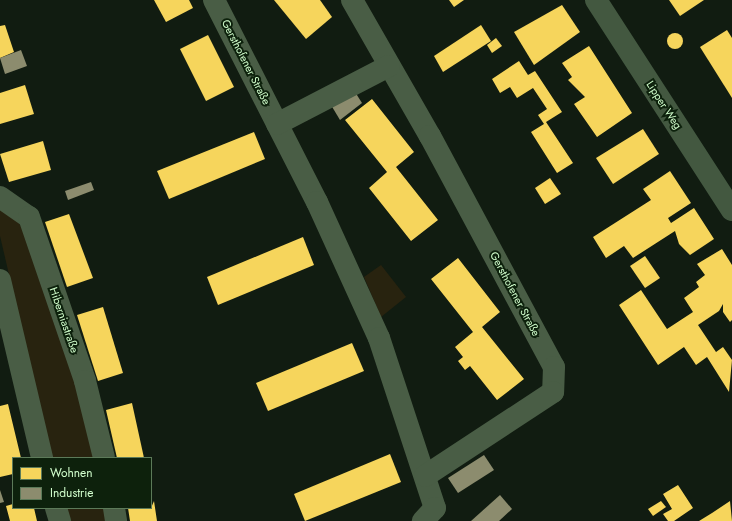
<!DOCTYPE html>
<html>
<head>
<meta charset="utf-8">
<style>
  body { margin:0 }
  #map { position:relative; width:732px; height:521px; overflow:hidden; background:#111c11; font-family:Jost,sans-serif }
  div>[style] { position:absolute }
  .green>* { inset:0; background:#28230f }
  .homes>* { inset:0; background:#f6d55c }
  .round { border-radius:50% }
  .industry>* { inset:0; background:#8c8c6e }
  .street>* { height:22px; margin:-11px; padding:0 11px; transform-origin:11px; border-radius:11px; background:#495d45 }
  .secondary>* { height:22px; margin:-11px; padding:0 11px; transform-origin:11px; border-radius:11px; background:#435840 }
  span { translate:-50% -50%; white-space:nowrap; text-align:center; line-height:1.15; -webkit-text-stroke:4px #0d210c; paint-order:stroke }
  .street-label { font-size:11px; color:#d2ffcd }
  .legend { position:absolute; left:12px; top:457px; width:140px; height:52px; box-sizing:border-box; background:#0d210c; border:1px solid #5c7a59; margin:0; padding:5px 7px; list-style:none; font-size:12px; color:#d2ffcd }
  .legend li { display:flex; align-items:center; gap:8px; height:20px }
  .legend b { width:20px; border:1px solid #5c7a59 }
</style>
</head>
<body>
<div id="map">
  <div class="green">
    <i style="clip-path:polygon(0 210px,11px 212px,24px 230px,74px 378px,95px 458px,52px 458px,0 236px)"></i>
    <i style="clip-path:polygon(381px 265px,406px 297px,381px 317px,364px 277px)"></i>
    <i style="clip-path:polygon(66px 508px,105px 508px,107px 521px,69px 521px)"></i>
  </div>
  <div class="homes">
    <i style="clip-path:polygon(154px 0,189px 0,193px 8px,166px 22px)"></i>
    <i style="clip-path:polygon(274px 0,320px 0,332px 17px,306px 39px)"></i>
    <i style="clip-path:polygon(449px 0,464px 0,454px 7px)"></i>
    <i style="clip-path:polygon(669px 0,704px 0,680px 16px)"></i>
    <i style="clip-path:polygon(562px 5px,580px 32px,534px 65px,514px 32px)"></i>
    <i style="clip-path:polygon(5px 25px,14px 52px,0 58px,0 26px)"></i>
    <i style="clip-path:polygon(481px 25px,491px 41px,443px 72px,434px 56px)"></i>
    <i style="clip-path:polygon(727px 30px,732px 38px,732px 98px,700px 47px)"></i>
    <i class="round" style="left:667px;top:33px;width:16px;height:16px"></i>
    <i style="clip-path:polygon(208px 35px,234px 87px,206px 101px,180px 49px)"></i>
    <i style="clip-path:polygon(496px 38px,502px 46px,492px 53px,487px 45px)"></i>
    <i style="clip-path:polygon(589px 46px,632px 113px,597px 137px,574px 104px,585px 97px,568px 80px,572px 77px,562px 63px)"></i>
    <i style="clip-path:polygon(519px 61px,528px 75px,535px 71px,562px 112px,546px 122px,573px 163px,557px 173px,531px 132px,544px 124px,538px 115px,547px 109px,533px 88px,517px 98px,510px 87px,500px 93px,492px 79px)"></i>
    <i style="clip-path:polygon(25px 85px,34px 114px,0 124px,0 93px)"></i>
    <i style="clip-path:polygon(372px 99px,414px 152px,396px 167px,438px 220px,411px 241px,369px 188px,387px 172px,345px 120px)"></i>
    <i style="clip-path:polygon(643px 129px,659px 154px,613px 184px,596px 158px)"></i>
    <i style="clip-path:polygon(254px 132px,265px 159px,169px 199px,157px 171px)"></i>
    <i style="clip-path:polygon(43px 141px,51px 170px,9px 182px,0 154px)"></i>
    <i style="clip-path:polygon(670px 171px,691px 203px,668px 218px,671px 223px,694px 208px,714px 239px,690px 255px,679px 244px,675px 231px,633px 258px,624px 246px,606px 258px,593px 237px,651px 200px,643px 189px)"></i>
    <i style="clip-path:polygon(550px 178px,561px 194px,545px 204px,535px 188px)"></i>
    <i style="clip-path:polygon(69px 214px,93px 278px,67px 287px,45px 222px)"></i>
    <i style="clip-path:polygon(303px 237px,314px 265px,218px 305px,207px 277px)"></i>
    <i style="clip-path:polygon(722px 249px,732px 265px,732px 320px,730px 322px,723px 312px,723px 304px,719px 311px,698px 325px,716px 352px,723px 347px,732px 360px,729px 392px,707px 357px,696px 365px,684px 347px,658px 365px,619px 305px,641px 290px,667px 329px,693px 312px,684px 298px,699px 287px,696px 282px,705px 275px,697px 264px)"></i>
    <i style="clip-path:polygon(645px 256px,660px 278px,645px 288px,630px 266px)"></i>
    <i style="clip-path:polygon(458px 258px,500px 312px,482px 327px,524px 379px,497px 400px,470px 366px,465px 370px,458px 361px,463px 357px,455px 347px,473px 332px,431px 279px)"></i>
    <i style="clip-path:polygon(103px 307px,123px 373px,98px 381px,77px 315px)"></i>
    <i style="clip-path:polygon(352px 343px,364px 371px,268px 411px,256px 383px)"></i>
    <i style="clip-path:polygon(132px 403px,144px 458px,117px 458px,106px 410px)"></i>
    <i style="clip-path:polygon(8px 404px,21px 458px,13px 458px,13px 474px,0 477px,0 406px)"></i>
    <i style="clip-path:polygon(390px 454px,401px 482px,305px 521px,294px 494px)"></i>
    <i style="clip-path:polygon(678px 485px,693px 508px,674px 521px,668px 521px,663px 514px,672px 509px,663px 494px)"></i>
    <i style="clip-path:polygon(154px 501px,157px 521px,130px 521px,128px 508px,151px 508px)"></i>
    <i style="clip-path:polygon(661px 501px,666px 507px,653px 516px,648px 509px)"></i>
    <i style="clip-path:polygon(730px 501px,732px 521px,699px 521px,712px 513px)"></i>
    <i style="clip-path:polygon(13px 504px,13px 508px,34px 508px,37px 521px,10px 521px,6px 506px)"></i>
  </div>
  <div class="industry">
    <i style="clip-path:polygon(21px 50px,27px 66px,5px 74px,0 58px)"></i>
    <i style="clip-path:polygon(355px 92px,362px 103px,340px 120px,331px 105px)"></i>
    <i style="clip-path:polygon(91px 182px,94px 190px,68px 200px,65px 191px)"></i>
    <i style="clip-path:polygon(484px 455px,494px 470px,458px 493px,448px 478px)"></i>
    <i style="clip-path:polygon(0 490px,4px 502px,0 503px)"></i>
    <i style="clip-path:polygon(500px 495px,512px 509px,499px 521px,471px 521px)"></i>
  </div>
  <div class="street">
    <i style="left:214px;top:0;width:227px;rotate:63deg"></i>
    <i style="left:317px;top:202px;width:149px;rotate:65.5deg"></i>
    <i style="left:379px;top:338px;width:179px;rotate:71.8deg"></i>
    <i style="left:435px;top:508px;width:18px;rotate:133deg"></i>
    <i style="left:352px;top:0;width:157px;rotate:60.2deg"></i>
    <i style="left:430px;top:136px;width:262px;rotate:61.8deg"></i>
    <i style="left:554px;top:367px;width:25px;rotate:92deg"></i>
    <i style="left:553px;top:392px;width:153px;rotate:146.7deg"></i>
    <i style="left:277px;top:124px;width:126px;rotate:-27.4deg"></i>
    <i style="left:0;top:197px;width:35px;rotate:35deg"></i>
    <i style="left:29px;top:217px;width:173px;rotate:71.1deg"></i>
    <i style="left:85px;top:381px;width:79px;rotate:76.1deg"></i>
    <i style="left:0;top:280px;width:183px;rotate:76.7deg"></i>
    <i style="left:56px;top:508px;width:14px;rotate:73deg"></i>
    <i style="left:114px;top:508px;width:13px;rotate:81deg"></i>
  </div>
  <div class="secondary">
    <i style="left:596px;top:0;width:250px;rotate:57.1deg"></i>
  </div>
  <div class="street-label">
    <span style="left:246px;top:62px;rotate:63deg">Gersthofener Straße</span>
    <span style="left:664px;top:105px;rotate:57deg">Lipper Weg</span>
    <span style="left:515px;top:294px;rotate:62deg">Gersthofener Straße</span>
    <span style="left:64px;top:320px;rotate:71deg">Hiberniastraße</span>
  </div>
  <ul class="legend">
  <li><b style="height:11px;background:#f6d55c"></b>Wohnen</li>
  <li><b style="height:11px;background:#8c8c6e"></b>Industrie</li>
  </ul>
</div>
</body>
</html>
